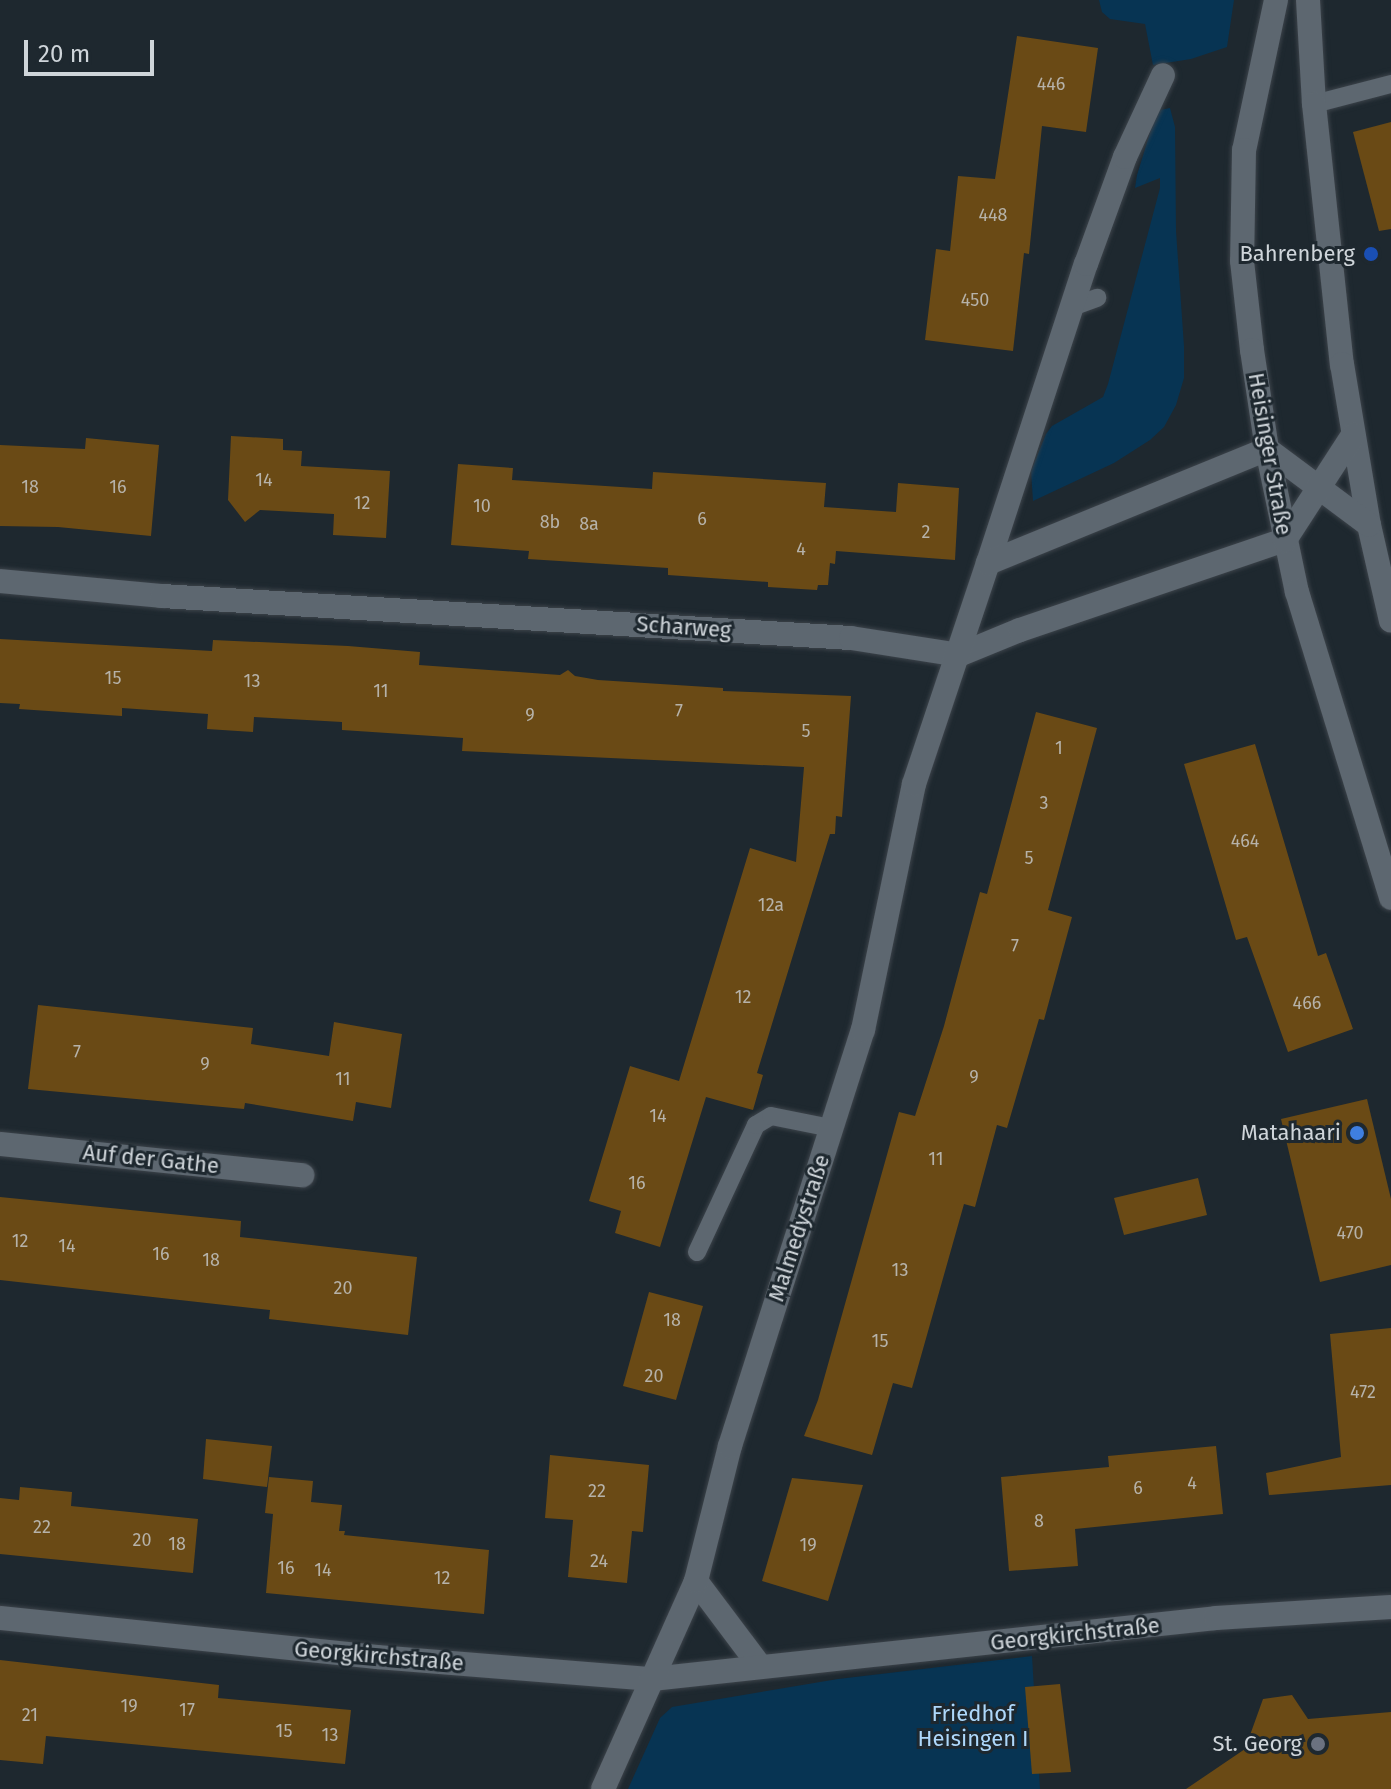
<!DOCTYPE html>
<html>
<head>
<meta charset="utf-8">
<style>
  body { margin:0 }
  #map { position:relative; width:1391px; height:1789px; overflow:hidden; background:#1e282f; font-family:"Fira Sans",sans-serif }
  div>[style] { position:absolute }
  .green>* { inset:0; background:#073453 }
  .building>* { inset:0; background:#6a4a15 }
  .roads { filter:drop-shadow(0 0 2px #3c434a) drop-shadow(0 0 2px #3c434a) }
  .lane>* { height:18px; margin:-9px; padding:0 9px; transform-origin:9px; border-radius:9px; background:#5d6770 }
  .street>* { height:24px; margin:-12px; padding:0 12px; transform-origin:12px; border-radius:12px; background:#5d6770 }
  .secondary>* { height:24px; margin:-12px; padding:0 12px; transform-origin:12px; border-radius:12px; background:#5d6770 }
  .dots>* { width:22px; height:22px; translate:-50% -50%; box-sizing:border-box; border:4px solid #1e282f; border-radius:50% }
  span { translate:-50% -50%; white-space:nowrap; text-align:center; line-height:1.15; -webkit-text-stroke:6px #1e282f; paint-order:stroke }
  .number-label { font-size:18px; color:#b6b2a9 }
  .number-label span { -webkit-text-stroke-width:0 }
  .poi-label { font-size:22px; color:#cfd5da }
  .right { translate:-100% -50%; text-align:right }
  .street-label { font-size:22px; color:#cfd5da }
  .park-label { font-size:22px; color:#aed8fb }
  .scale { position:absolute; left:24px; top:40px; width:130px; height:36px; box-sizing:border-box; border:4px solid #cfd5da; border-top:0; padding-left:10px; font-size:24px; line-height:28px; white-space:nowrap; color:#cfd5da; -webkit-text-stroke:6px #1e282f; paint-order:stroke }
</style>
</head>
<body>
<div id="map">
  <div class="green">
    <i style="clip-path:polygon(1099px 0,1234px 0,1227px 47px,1191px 59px,1153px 65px,1145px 24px,1110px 19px,1102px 12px)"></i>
    <i style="clip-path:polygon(1170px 108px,1175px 127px,1176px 231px,1184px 346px,1184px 378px,1176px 405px,1164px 427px,1150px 440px,1114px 463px,1033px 501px,1031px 471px,1046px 434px,1052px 426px,1103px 397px,1108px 384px,1160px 188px,1160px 178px,1135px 188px,1137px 175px,1153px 123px,1160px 110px)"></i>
    <i style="clip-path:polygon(1032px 1656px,1040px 1789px,628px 1789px,660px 1718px,672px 1707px,838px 1679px)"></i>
  </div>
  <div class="building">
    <i style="clip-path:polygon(1017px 36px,1098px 48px,1086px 132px,1042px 126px,1029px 254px,1024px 253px,1013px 351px,925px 340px,936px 249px,950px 251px,958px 176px,995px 179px)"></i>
    <i style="clip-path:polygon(1391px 122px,1391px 229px,1379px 231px,1353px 132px)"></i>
    <i style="clip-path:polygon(231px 436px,283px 439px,283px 450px,302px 451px,301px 466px,390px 471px,386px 538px,333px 535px,334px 514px,260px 510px,245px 522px,228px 500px)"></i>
    <i style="clip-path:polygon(86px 438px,159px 445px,151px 536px,58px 527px,0 526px,0 445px,85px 449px)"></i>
    <i style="clip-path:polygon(458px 464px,513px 468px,512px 480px,652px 489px,653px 472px,826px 483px,824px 507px,896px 512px,898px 483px,959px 488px,955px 560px,836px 551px,835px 564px,830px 563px,828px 585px,818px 585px,817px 590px,768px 587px,768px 582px,668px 575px,668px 568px,528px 559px,529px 551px,451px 545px)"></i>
    <i style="clip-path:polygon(0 639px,212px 651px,213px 640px,348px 646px,420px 652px,419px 665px,560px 675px,568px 670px,575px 676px,598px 680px,723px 688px,723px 691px,851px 696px,842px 817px,836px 816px,835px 834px,830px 834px,757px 1073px,763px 1075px,753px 1110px,706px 1097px,660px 1247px,615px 1233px,621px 1211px,589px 1201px,630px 1066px,679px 1081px,750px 848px,796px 862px,804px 767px,462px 751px,463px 738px,342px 730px,342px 722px,254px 717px,253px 732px,207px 729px,208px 714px,122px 708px,122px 716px,19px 709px,20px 704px,0 703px)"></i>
    <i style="clip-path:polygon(1036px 712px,1097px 728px,1048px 910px,1072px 917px,1044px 1020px,1039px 1019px,1007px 1128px,997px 1125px,975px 1207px,964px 1204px,912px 1388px,893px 1383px,872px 1455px,804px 1436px,818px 1400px,899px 1112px,915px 1116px,944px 1026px,980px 892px,987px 894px)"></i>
    <i style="clip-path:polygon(1255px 744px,1318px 956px,1326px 953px,1353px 1029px,1288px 1052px,1247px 937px,1236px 940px,1184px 764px)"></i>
    <i style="clip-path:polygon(38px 1005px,253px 1028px,251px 1044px,329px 1056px,334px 1022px,402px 1034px,391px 1108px,356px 1102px,353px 1121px,245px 1103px,244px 1109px,28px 1089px)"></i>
    <i style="clip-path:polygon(1367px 1099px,1391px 1199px,1391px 1265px,1320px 1282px,1281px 1119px)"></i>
    <i style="clip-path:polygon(1198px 1178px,1207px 1215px,1124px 1235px,1114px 1198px)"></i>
    <i style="clip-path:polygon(0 1197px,241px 1221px,240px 1237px,417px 1257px,408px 1335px,269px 1319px,270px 1310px,0 1280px)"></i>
    <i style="clip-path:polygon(649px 1292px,703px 1306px,676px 1400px,623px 1386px)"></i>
    <i style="clip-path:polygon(1391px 1328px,1391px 1485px,1269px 1495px,1266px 1473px,1341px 1457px,1330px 1334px)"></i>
    <i style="clip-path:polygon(206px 1439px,272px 1446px,267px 1487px,203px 1479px)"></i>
    <i style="clip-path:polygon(1216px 1446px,1223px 1514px,1075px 1529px,1078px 1566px,1009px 1571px,1001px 1477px,1109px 1467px,1108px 1456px)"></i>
    <i style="clip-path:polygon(550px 1455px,649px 1465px,643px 1532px,632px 1531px,627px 1583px,568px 1577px,573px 1520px,545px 1518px)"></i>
    <i style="clip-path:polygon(269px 1477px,313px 1481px,311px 1502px,342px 1505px,339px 1531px,345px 1531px,344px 1535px,489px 1550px,484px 1614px,266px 1593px,273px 1514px,265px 1513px)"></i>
    <i style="clip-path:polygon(792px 1478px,863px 1485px,828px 1601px,762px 1581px)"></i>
    <i style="clip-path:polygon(20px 1487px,72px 1492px,71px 1506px,198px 1519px,193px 1573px,0 1554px,0 1498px,19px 1500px)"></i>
    <i style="clip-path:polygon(0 1660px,219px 1685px,218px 1698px,351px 1710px,345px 1764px,46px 1736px,43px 1764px,0 1760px)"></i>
    <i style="clip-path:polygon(1060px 1684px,1071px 1772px,1032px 1774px,1025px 1687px)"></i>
    <i style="clip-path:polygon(1292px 1695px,1308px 1719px,1391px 1712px,1391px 1789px,1186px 1789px,1245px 1749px,1263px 1699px)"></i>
  </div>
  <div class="roads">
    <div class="lane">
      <i style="left:1314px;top:104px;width:80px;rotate:-14.6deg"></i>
      <i style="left:1072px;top:307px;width:27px;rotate:-20deg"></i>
      <i style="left:697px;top:1252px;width:140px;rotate:-65.1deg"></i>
      <i style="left:756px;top:1125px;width:17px;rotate:-31deg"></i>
      <i style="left:771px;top:1116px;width:61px;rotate:11.3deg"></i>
    </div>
    <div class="street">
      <i style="left:988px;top:563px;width:315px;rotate:-71.9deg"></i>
      <i style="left:1086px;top:264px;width:114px;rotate:-70deg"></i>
      <i style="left:1125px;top:157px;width:90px;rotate:-65.1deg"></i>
      <i style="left:0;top:581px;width:163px;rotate:5.3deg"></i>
      <i style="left:162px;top:596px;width:690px;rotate:3.49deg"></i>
      <i style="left:851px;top:638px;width:109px;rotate:8.9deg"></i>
      <i style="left:0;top:1144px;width:304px;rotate:5.9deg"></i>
      <i style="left:696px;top:1581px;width:105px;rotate:53.1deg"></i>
      <i style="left:0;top:1618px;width:379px;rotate:5.9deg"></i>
      <i style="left:377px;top:1657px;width:276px;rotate:4.6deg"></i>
      <i style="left:652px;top:1679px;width:567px;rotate:-6.17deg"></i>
      <i style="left:1216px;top:1618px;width:175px;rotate:-3.6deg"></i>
    </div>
    <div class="secondary">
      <i style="left:1276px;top:0;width:153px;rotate:102deg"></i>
      <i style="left:1244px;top:150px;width:111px;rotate:91deg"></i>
      <i style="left:1242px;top:261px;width:90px;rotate:83.6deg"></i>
      <i style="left:1252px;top:350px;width:100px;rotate:81.4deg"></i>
      <i style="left:1267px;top:449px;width:146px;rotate:78.2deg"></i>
      <i style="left:1297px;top:592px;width:320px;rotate:72.9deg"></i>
      <i style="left:1308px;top:0;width:104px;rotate:86.7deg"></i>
      <i style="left:1314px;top:104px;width:262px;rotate:83.9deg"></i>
      <i style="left:1342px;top:364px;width:163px;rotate:80.5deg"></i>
      <i style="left:1369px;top:525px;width:98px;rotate:77.1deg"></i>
      <i style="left:1267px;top:449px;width:127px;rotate:36.7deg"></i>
      <i style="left:959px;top:655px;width:66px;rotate:-22.3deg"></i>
      <i style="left:1020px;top:630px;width:280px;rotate:-18.8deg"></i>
      <i style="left:1285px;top:540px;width:125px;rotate:-57.1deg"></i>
      <i style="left:603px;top:1789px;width:228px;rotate:-65.9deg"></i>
      <i style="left:696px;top:1581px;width:139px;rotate:-75.9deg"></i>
      <i style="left:730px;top:1446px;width:437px;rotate:-72.3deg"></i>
      <i style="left:863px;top:1030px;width:251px;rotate:-78.3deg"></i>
      <i style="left:914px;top:784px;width:233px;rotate:-71.5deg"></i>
      <i style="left:988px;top:563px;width:301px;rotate:-22.2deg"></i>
    </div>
  </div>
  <div class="dots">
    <i style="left:1371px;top:254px;background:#1a4fb4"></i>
    <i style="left:1357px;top:1133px;background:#3f7fe0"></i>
    <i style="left:1318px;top:1744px;background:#6b7280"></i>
  </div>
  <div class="number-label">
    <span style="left:1051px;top:84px">446</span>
    <span style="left:993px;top:215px">448</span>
    <span style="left:975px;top:300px">450</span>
    <span style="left:264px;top:480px">14</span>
    <span style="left:30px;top:487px">18</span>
    <span style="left:118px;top:487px">16</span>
    <span style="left:362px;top:503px">12</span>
    <span style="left:482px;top:506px">10</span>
    <span style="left:702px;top:519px">6</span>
    <span style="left:550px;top:522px">8b</span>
    <span style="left:589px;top:524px">8a</span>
    <span style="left:926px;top:532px">2</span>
    <span style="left:801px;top:549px">4</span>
    <span style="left:113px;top:678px">15</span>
    <span style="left:252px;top:681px">13</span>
    <span style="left:381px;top:691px">11</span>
    <span style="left:679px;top:711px">7</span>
    <span style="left:530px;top:715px">9</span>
    <span style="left:806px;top:731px">5</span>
    <span style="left:1059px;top:748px">1</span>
    <span style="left:1044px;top:803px">3</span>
    <span style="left:1245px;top:841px">464</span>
    <span style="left:1029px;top:858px">5</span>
    <span style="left:771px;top:905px">12a</span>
    <span style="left:1015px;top:946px">7</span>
    <span style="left:743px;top:997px">12</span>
    <span style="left:1307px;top:1003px">466</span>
    <span style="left:77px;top:1052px">7</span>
    <span style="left:205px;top:1064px">9</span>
    <span style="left:974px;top:1077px">9</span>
    <span style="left:343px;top:1079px">11</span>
    <span style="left:658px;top:1116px">14</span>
    <span style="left:936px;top:1159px">11</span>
    <span style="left:637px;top:1183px">16</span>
    <span style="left:1350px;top:1233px">470</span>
    <span style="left:20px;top:1241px">12</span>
    <span style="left:67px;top:1246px">14</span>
    <span style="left:161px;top:1254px">16</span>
    <span style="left:211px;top:1260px">18</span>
    <span style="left:900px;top:1270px">13</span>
    <span style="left:343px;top:1288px">20</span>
    <span style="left:672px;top:1320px">18</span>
    <span style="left:880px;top:1341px">15</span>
    <span style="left:654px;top:1376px">20</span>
    <span style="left:1363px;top:1392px">472</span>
    <span style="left:1192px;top:1483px">4</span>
    <span style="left:1138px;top:1488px">6</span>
    <span style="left:597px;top:1491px">22</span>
    <span style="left:1039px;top:1521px">8</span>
    <span style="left:42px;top:1527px">22</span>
    <span style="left:142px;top:1540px">20</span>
    <span style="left:177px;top:1544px">18</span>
    <span style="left:808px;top:1545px">19</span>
    <span style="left:599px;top:1561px">24</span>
    <span style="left:286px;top:1568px">16</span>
    <span style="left:323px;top:1570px">14</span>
    <span style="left:442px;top:1578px">12</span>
    <span style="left:129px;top:1706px">19</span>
    <span style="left:187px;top:1710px">17</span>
    <span style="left:30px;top:1715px">21</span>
    <span style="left:284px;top:1731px">15</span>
    <span style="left:330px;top:1735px">13</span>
  </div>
  <div class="poi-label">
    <span class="right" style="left:1355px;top:254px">Bahrenberg</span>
    <span class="right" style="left:1341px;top:1133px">Matahaari</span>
    <span class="right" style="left:1302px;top:1744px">St. Georg</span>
  </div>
  <div class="street-label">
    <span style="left:1270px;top:454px;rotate:80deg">Heisinger Straße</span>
    <span style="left:684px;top:627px;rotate:4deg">Scharweg</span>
    <span style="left:151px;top:1159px;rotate:6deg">Auf der Gathe</span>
    <span style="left:799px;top:1228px;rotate:-72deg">Malmedystraße</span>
    <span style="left:1075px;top:1634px;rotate:-6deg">Georgkirchstraße</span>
    <span style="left:379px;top:1656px;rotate:5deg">Georgkirchstraße</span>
  </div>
  <div class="park-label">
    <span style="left:973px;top:1726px">Friedhof<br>Heisingen I</span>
  </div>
  <div class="scale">20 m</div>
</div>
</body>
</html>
